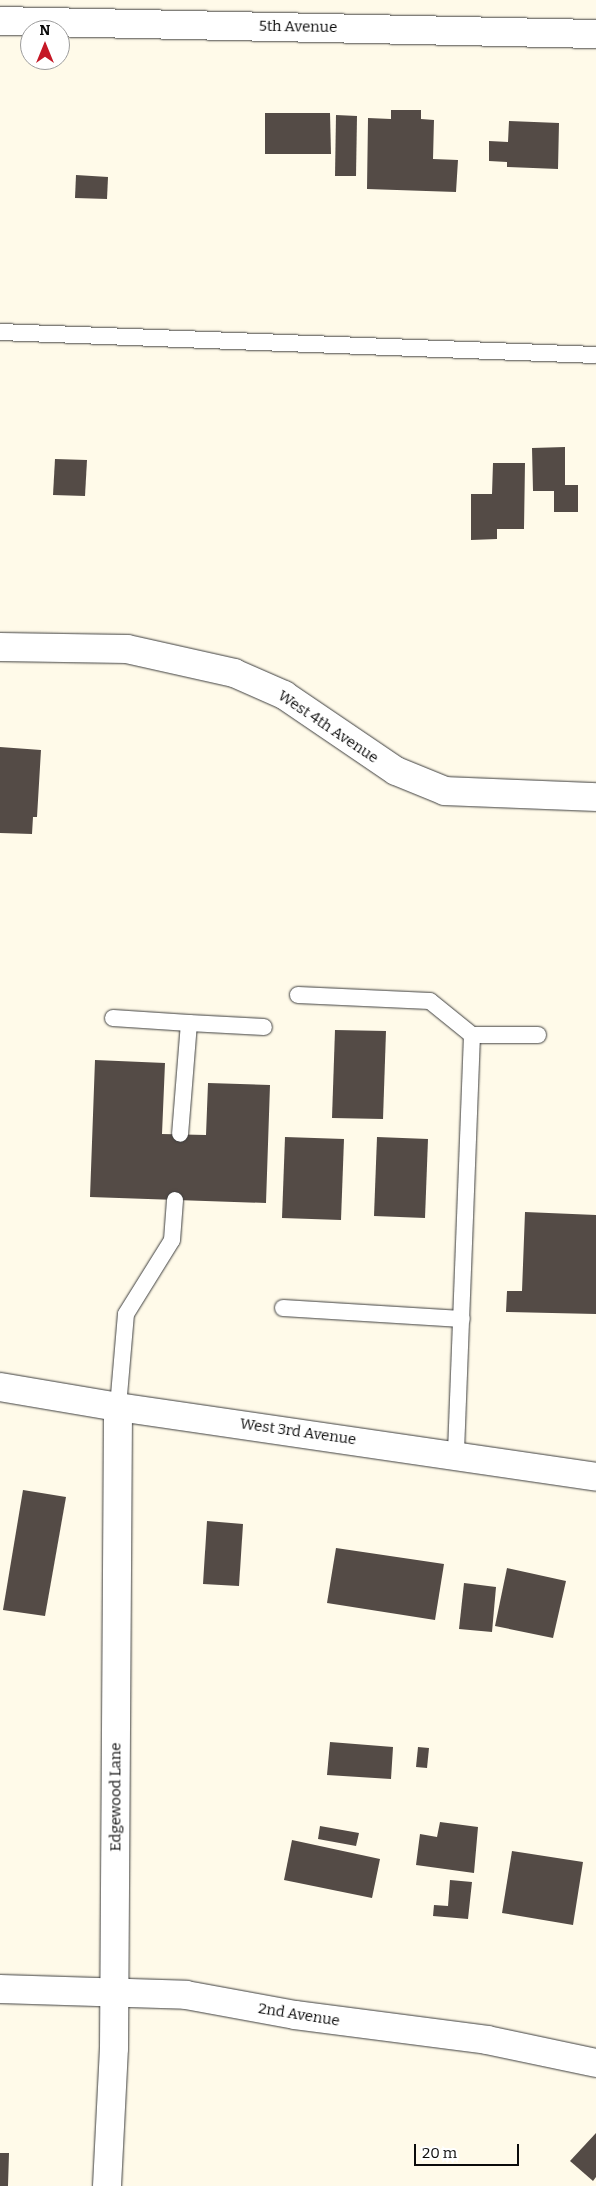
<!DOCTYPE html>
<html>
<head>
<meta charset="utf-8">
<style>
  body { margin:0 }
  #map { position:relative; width:596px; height:2186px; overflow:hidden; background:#fffae9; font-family:Bitter,serif }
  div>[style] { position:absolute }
  .building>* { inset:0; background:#544b46 }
  .roads { filter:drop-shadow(0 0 1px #3e3e3e) drop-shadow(0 0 1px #3e3e3e) }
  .service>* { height:16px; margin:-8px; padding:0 8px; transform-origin:8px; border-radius:8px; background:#fff }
  .minor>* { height:28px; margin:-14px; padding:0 14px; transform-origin:14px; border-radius:14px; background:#fff }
  .tertiary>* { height:28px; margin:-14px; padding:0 14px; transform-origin:14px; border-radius:14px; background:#fff }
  span { translate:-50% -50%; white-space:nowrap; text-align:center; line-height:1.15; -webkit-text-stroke:5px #fff; paint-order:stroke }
  .street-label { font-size:15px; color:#0b0b0b }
  .north { position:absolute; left:20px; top:20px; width:50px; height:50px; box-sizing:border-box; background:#fff; border:1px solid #9d9d9d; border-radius:50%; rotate:0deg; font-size:14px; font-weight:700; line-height:20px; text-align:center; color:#0b0b0b }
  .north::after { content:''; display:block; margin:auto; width:18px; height:22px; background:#c51826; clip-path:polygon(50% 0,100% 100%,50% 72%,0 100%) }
  .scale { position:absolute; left:414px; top:2144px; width:105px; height:22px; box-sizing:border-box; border:2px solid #0b0b0b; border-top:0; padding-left:6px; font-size:15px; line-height:18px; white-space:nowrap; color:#0b0b0b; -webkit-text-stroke:4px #fff; paint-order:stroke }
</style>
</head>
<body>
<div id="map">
  <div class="building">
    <i style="clip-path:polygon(391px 110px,421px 110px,421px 119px,434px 120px,433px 159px,458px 160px,456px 192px,367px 189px,368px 118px,391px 119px)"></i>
    <i style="clip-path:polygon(265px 113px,330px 113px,331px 154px,265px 154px)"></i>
    <i style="clip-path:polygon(336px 115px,357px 116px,356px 176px,335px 176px)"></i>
    <i style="clip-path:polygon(509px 121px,559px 123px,558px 169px,507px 167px,507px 162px,489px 161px,489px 141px,508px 142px)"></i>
    <i style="clip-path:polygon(76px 175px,108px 177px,107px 199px,75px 198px)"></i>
    <i style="clip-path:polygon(565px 447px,565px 485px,578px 485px,578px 512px,554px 512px,554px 491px,533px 491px,532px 448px)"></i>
    <i style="clip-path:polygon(55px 459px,87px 460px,85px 496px,53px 495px)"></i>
    <i style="clip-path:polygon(493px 463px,525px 463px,524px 529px,497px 529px,497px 539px,471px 540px,471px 494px,492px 494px)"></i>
    <i style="clip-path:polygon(0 747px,41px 750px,37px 817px,33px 817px,32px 834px,0 833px)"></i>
    <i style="clip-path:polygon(335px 1030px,386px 1031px,383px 1119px,332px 1118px)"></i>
    <i style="clip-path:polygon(95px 1060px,165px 1063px,162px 1134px,206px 1135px,208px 1083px,270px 1085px,266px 1203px,90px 1197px)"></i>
    <i style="clip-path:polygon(285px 1137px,344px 1139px,341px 1220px,282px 1218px)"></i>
    <i style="clip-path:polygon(377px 1137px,428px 1139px,425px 1218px,374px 1216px)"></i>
    <i style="clip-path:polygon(525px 1212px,596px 1215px,596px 1314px,506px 1312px,507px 1291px,522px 1291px)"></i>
    <i style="clip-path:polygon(23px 1490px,66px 1497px,45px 1616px,3px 1610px)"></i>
    <i style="clip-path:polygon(207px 1521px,243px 1524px,239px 1586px,203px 1584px)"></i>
    <i style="clip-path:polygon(336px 1548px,444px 1564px,435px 1620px,327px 1603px)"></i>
    <i style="clip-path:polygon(507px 1568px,566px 1581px,553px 1638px,495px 1626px)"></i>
    <i style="clip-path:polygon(464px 1583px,496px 1587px,492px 1632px,459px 1629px)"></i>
    <i style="clip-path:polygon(330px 1742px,393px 1747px,391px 1779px,327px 1775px)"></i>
    <i style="clip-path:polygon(418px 1747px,429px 1748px,427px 1768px,416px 1767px)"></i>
    <i style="clip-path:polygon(440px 1822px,478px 1827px,474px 1873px,416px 1865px,420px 1834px,437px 1837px)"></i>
    <i style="clip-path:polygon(320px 1826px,359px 1833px,356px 1846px,318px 1839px)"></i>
    <i style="clip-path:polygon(292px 1840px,380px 1859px,372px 1898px,284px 1880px)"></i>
    <i style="clip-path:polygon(512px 1851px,583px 1862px,573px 1925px,502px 1913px)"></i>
    <i style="clip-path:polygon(450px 1880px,472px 1882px,468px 1919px,433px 1916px,434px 1905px,448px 1906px)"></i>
    <i style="clip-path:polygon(596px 2133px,596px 2177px,593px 2181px,570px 2161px)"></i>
    <i style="clip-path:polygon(0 2153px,9px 2153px,8px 2186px,0 2186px)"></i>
  </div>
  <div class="roads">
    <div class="service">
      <i style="left:0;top:332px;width:596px;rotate:2.21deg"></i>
      <i style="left:298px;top:995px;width:132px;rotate:2.6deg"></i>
      <i style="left:430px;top:1001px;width:54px;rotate:39deg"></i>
      <i style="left:472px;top:1035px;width:419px;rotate:92.2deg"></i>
      <i style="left:113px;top:1018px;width:76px;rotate:3.8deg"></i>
      <i style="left:189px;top:1023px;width:111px;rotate:94.6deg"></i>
      <i style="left:189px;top:1023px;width:75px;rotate:3.1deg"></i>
      <i style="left:472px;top:1035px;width:66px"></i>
      <i style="left:283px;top:1308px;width:179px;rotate:3.5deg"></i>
      <i style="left:118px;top:1407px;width:93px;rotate:-85.1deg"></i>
      <i style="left:126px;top:1314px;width:87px;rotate:-58.1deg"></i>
      <i style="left:172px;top:1240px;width:40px;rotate:-85.7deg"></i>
    </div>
    <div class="minor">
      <i style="left:0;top:21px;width:596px;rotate:1.25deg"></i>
      <i style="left:0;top:647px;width:127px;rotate:0.9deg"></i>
      <i style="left:127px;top:649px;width:110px;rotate:12.6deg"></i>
      <i style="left:234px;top:673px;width:55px;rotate:23.7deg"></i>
      <i style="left:284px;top:695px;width:135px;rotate:34.2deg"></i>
      <i style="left:396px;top:771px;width:53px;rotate:22.2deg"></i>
      <i style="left:445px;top:791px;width:151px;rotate:2.3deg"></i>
      <i style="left:0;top:1989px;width:186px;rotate:1.8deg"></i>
      <i style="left:186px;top:1995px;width:111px;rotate:10.4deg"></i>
      <i style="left:295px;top:2015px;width:194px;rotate:7.4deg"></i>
      <i style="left:487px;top:2040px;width:111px;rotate:11.9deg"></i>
      <i style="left:107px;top:2186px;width:138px;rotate:-87.1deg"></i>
      <i style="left:114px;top:2048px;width:641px;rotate:-89.64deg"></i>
    </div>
    <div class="tertiary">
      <i style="left:0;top:1387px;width:120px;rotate:9.6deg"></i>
      <i style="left:118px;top:1407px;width:483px;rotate:8.3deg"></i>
    </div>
  </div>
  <div class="street-label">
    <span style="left:298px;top:27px;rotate:1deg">5th Avenue</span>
    <span style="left:328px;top:727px;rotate:34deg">West 4th Avenue</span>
    <span style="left:298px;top:1432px;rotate:8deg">West 3rd Avenue</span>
    <span style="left:116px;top:1797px;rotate:-90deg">Edgewood Lane</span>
    <span style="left:299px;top:2015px;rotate:9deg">2nd Avenue</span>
  </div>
  <div class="north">N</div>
  <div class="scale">20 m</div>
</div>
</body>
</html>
